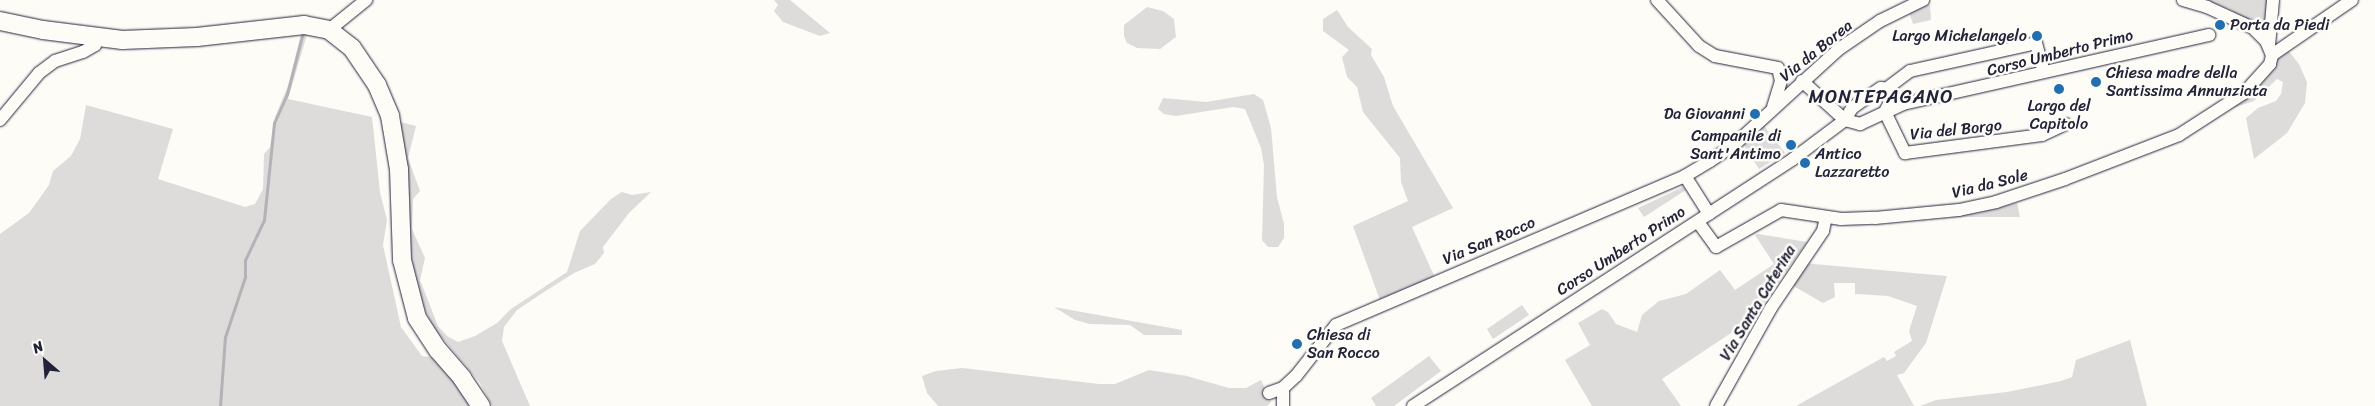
<!DOCTYPE html>
<html>
<head>
<meta charset="utf-8">
<style>
  body { margin:0 }
  #map { position:relative; width:2375px; height:406px; overflow:hidden; background:#fdfcf7; font-family:Sriracha,sans-serif }
  div>[style] { position:absolute }
  .green>* { inset:0; background:#dddcdb }
  .stream>* { height:3px; margin:-1.5px; padding:0 1.5px; transform-origin:1.5px; border-radius:1.5px; background:#b2b2b7 }
  .roads { filter:drop-shadow(0 0 1px #22223b) drop-shadow(0 0 1px #22223b) }
  .street>* { height:12px; margin:-6px; padding:0 6px; transform-origin:6px; border-radius:6px; background:#fdfcf7 }
  .secondary>* { height:18px; margin:-9px; padding:0 9px; transform-origin:9px; border-radius:9px; background:#fdfcf7 }
  .dots>* { width:14px; height:14px; translate:-50% -50%; box-sizing:border-box; border:2px solid #fdfcf7; border-radius:50% }
  span { translate:-50% -50%; white-space:nowrap; text-align:center; line-height:1.15; -webkit-text-stroke:5px #fdfcf7; paint-order:stroke }
  .poi-label { font-size:16px; color:#22223b }
  .left { translate:0 -50%; text-align:left }
  .right { translate:-100% -50%; text-align:right }
  .street-label { font-size:16px; color:#22223b }
  .quarter-label { font-size:19px; color:#22223b; letter-spacing:1px }
  .north { position:absolute; left:20px; top:336px; width:50px; height:50px; -webkit-text-stroke:4px #fdfcf7; paint-order:stroke; rotate:333deg; font-size:14px; font-weight:700; line-height:20px; text-align:center; color:#22223b }
  .north::after { content:''; display:block; margin:auto; width:18px; height:22px; background:#22223b; clip-path:polygon(50% 0,100% 100%,50% 72%,0 100%) }
</style>
</head>
<body>
<div id="map">
  <div class="green">
    <i style="clip-path:polygon(774px 0,790px 0,830px 33px,820px 36px,783px 22px,774px 11px,778px 5px)"></i>
    <i style="clip-path:polygon(2198px 0,2270px 0,2267px 34px,2229px 9px)"></i>
    <i style="clip-path:polygon(1930px 4px,1931px 20px,1913px 24px,1909px 12px)"></i>
    <i style="clip-path:polygon(1147px 7px,1163px 11px,1174px 19px,1176px 37px,1160px 49px,1137px 48px,1127px 43px,1124px 36px,1124px 25px)"></i>
    <i style="clip-path:polygon(1337px 10px,1348px 27px,1372px 49px,1371px 55px,1384px 77px,1393px 106px,1453px 208px,1412px 227px,1436px 280px,1381px 303px,1353px 226px,1408px 201px,1401px 182px,1400px 158px,1363px 112px,1357px 87px,1347px 77px,1342px 57px,1349px 50px,1323px 31px,1323px 19px)"></i>
    <i style="clip-path:polygon(302px 30px,308px 31px,288px 99px,372px 117px,380px 192px,387px 220px,383px 245px,401px 327px,422px 356px,439px 358px,476px 406px,0 406px,0 234px,29px 213px,49px 185px,53px 171px,71px 156px,80px 139px,86px 105px,173px 129px,158px 179px,245px 207px,255px 204px,263px 189px,264px 154px,270px 147px,275px 117px,288px 86px)"></i>
    <i style="clip-path:polygon(2287px 49px,2299px 64px,2307px 82px,2305px 103px,2287px 133px,2254px 159px,2246px 118px,2258px 108px,2276px 101px,2281px 94px,2283px 82px,2277px 79px,2254px 101px,2227px 110px)"></i>
    <i style="clip-path:polygon(1254px 94px,1263px 100px,1271px 128px,1277px 197px,1284px 224px,1284px 238px,1278px 247px,1268px 247px,1262px 240px,1264px 165px,1261px 148px,1245px 109px,1233px 107px,1176px 116px,1164px 114px,1158px 109px,1163px 98px,1206px 102px)"></i>
    <i style="clip-path:polygon(400px 122px,416px 126px,408px 158px,420px 191px,413px 199px,412px 229px,425px 258px,420px 280px,438px 326px,447px 336px,458px 342px,475px 336px,497px 323px,511px 309px,567px 272px,580px 231px,611px 199px,622px 192px,632px 195px,651px 192px,629px 213px,603px 247px,604px 253px,595px 264px,574px 273px,544px 292px,517px 310px,504px 327px,502px 341px,530px 406px,492px 406px,480px 383px,434px 328px,420px 300px,408px 241px)"></i>
    <i style="clip-path:polygon(1762px 123px,1785px 153px,1759px 169px,1742px 142px)"></i>
    <i style="clip-path:polygon(1683px 187px,1686px 190px,1644px 217px,1638px 208px)"></i>
    <i style="clip-path:polygon(2017px 203px,2020px 217px,1953px 217px,1982px 212px)"></i>
    <i style="clip-path:polygon(1758px 234px,1807px 242px,1741px 334px,1737px 329px,1662px 379px,1681px 406px,1592px 406px,1565px 360px,1590px 345px,1578px 323px,1602px 309px,1608px 312px,1616px 324px,1637px 332px,1642px 315px,1659px 301px,1686px 294px,1720px 270px,1735px 290px,1774px 264px,1755px 235px)"></i>
    <i style="clip-path:polygon(1803px 263px,1947px 276px,1926px 343px,1904px 373px,1897px 375px,1914px 406px,1796px 406px,1884px 357px,1887px 361px,1896px 356px,1894px 352px,1912px 341px,1909px 331px,1917px 306px,1888px 296px,1855px 294px,1855px 283px,1834px 283px,1835px 297px,1823px 303px,1790px 284px)"></i>
    <i style="clip-path:polygon(1522px 305px,1529px 315px,1493px 339px,1487px 329px)"></i>
    <i style="clip-path:polygon(1054px 307px,1182px 330px,1182px 335px,1144px 335px,1130px 325px,1090px 324px,1075px 320px)"></i>
    <i style="clip-path:polygon(2130px 340px,2147px 406px,1920px 406px,1936px 400px,2007px 392px,2061px 381px,2072px 377px,2076px 360px)"></i>
    <i style="clip-path:polygon(1429px 356px,1441px 371px,1394px 406px,1376px 406px,1371px 398px)"></i>
    <i style="clip-path:polygon(962px 368px,1099px 384px,1115px 384px,1149px 370px,1187px 376px,1229px 388px,1246px 388px,1261px 380px,1271px 402px,1267px 406px,938px 406px,927px 393px,922px 376px,936px 371px)"></i>
  </div>
  <div class="stream">
    <i style="left:220px;top:406px;width:69px;rotate:-85.9deg"></i>
    <i style="left:225px;top:337px;width:63px;rotate:-71.6deg"></i>
    <i style="left:245px;top:277px;width:17px;rotate:-90deg"></i>
    <i style="left:245px;top:260px;width:44px;rotate:-64.6deg"></i>
    <i style="left:264px;top:220px;width:98px;rotate:-84.1deg"></i>
    <i style="left:274px;top:123px;width:32px;rotate:-66deg"></i>
    <i style="left:287px;top:94px;width:64px;rotate:-75.5deg"></i>
  </div>
  <div class="roads">
    <div class="street">
      <i style="left:1657px;top:0;width:62px;rotate:47.6deg"></i>
      <i style="left:1699px;top:46px;width:19px;rotate:32deg"></i>
      <i style="left:1715px;top:56px;width:64px;rotate:10.8deg"></i>
      <i style="left:1778px;top:68px;width:13px;rotate:77deg"></i>
      <i style="left:1781px;top:81px;width:27px;rotate:107deg"></i>
      <i style="left:2183px;top:0;width:25px;rotate:16deg"></i>
      <i style="left:2207px;top:7px;width:51px;rotate:24.5deg"></i>
      <i style="left:2253px;top:28px;width:18px;rotate:45deg"></i>
      <i style="left:2266px;top:41px;width:15px;rotate:67deg"></i>
      <i style="left:329px;top:30px;width:48px;rotate:-39deg"></i>
      <i style="left:2269px;top:46px;width:46px;rotate:-85deg"></i>
      <i style="left:2272px;top:55px;width:97px;rotate:-34.5deg"></i>
      <i style="left:1802px;top:81px;width:58px;rotate:42.2deg"></i>
      <i style="left:1845px;top:120px;width:16px;rotate:15deg"></i>
      <i style="left:1860px;top:124px;width:47px;rotate:-24.9deg"></i>
      <i style="left:1903px;top:104px;width:314px;rotate:-12.7deg"></i>
      <i style="left:1886px;top:89px;width:30px;rotate:-37deg"></i>
      <i style="left:1910px;top:71px;width:129px;rotate:-12.5deg"></i>
      <i style="left:2036px;top:43px;width:30px;rotate:75deg"></i>
      <i style="left:1885px;top:112px;width:46px;rotate:64deg"></i>
      <i style="left:1905px;top:153px;width:138px;rotate:-7.5deg"></i>
      <i style="left:2042px;top:135px;width:26px;rotate:-25deg"></i>
      <i style="left:0;top:120px;width:61px;rotate:-50.3deg"></i>
      <i style="left:39px;top:73px;width:20px;rotate:-37deg"></i>
      <i style="left:55px;top:61px;width:29px;rotate:-18deg"></i>
      <i style="left:83px;top:52px;width:14px;rotate:-30deg"></i>
      <i style="left:95px;top:45px;width:8px;rotate:-76deg"></i>
      <i style="left:1845px;top:120px;width:14px;rotate:-60deg"></i>
      <i style="left:1852px;top:108px;width:35px;rotate:-35deg"></i>
      <i style="left:1881px;top:88px;width:5px;rotate:11deg"></i>
      <i style="left:1886px;top:89px;width:12px;rotate:66deg"></i>
      <i style="left:1891px;top:100px;width:13px;rotate:117deg"></i>
      <i style="left:1685px;top:176px;width:45px;rotate:57.7deg"></i>
      <i style="left:1698px;top:222px;width:31px;rotate:54deg"></i>
      <i style="left:1716px;top:247px;width:75px;rotate:-29.6deg"></i>
      <i style="left:1781px;top:210px;width:61px;rotate:8.5deg"></i>
      <i style="left:1841px;top:219px;width:34px;rotate:-2deg"></i>
      <i style="left:1875px;top:218px;width:84px;rotate:-5.4deg"></i>
      <i style="left:1959px;top:210px;width:38px;rotate:-12deg"></i>
      <i style="left:1996px;top:202px;width:73px;rotate:-18.4deg"></i>
      <i style="left:2065px;top:179px;width:122px;rotate:-21.1deg"></i>
      <i style="left:2179px;top:135px;width:77px;rotate:-32.9deg"></i>
      <i style="left:2244px;top:93px;width:39px;rotate:-48deg"></i>
      <i style="left:2270px;top:64px;width:9px;rotate:-77deg"></i>
      <i style="left:1283px;top:388px;width:18px;rotate:90deg"></i>
      <i style="left:1269px;top:393px;width:15px;rotate:-20deg"></i>
      <i style="left:1283px;top:388px;width:18px;rotate:-43deg"></i>
      <i style="left:1296px;top:376px;width:65px;rotate:-51.9deg"></i>
      <i style="left:1336px;top:325px;width:379px;rotate:-23.1deg"></i>
      <i style="left:1685px;top:176px;width:29px;rotate:-31deg"></i>
      <i style="left:1710px;top:161px;width:30px;rotate:-34deg"></i>
      <i style="left:1735px;top:144px;width:141px;rotate:-42.4deg"></i>
      <i style="left:1839px;top:49px;width:50px;rotate:-34.3deg"></i>
      <i style="left:1880px;top:21px;width:48px;rotate:-26deg"></i>
      <i style="left:1413px;top:406px;width:453px;rotate:-33deg"></i>
      <i style="left:1793px;top:159px;width:65px;rotate:-36.9deg"></i>
      <i style="left:1716px;top:406px;width:112px;rotate:-60.7deg"></i>
      <i style="left:1771px;top:308px;width:93px;rotate:-56deg"></i>
      <i style="left:1823px;top:231px;width:14px;rotate:-78deg"></i>
    </div>
    <div class="secondary">
      <i style="left:0;top:21px;width:44px;rotate:11.8deg"></i>
      <i style="left:43px;top:30px;width:80px;rotate:7.2deg"></i>
      <i style="left:122px;top:40px;width:75px;rotate:-2.3deg"></i>
      <i style="left:197px;top:37px;width:108px;rotate:-6.4deg"></i>
      <i style="left:304px;top:25px;width:25px;rotate:11deg"></i>
      <i style="left:329px;top:30px;width:29px;rotate:38deg"></i>
      <i style="left:352px;top:48px;width:45px;rotate:56deg"></i>
      <i style="left:377px;top:85px;width:34px;rotate:67deg"></i>
      <i style="left:390px;top:116px;width:54px;rotate:80.4deg"></i>
      <i style="left:399px;top:169px;width:91px;rotate:88.1deg"></i>
      <i style="left:402px;top:260px;width:60px;rotate:75.5deg"></i>
      <i style="left:417px;top:318px;width:38px;rotate:57deg"></i>
      <i style="left:438px;top:350px;width:37px;rotate:49deg"></i>
      <i style="left:462px;top:378px;width:34px;rotate:56deg"></i>
    </div>
  </div>
  <div class="dots">
    <i style="left:2220px;top:25px;background:#1f6fb2"></i>
    <i style="left:2037px;top:36px;background:#1f6fb2"></i>
    <i style="left:2096px;top:82px;background:#1f6fb2"></i>
    <i style="left:2059px;top:89px;background:#1f6fb2"></i>
    <i style="left:1755px;top:114px;background:#1f6fb2"></i>
    <i style="left:1791px;top:145px;background:#1f6fb2"></i>
    <i style="left:1805px;top:163px;background:#1f6fb2"></i>
    <i style="left:1297px;top:344px;background:#1f6fb2"></i>
  </div>
  <div class="poi-label">
    <span class="left" style="left:2230px;top:25px">Porta da Piedi</span>
    <span class="right" style="left:2027px;top:36px">Largo Michelangelo</span>
    <span class="left" style="left:2106px;top:82px">Chiesa madre della<br>Santissima Annunziata</span>
    <span style="left:2059px;top:115px">Largo del<br>Capitolo</span>
    <span class="right" style="left:1745px;top:114px">Da Giovanni</span>
    <span class="right" style="left:1781px;top:145px">Campanile di<br>Sant'Antimo</span>
    <span class="left" style="left:1815px;top:163px">Antico<br>Lazzaretto</span>
    <span class="left" style="left:1307px;top:344px">Chiesa di<br>San Rocco</span>
  </div>
  <div class="street-label">
    <span style="left:1816px;top:51px;rotate:-39deg">Via da Borea</span>
    <span style="left:2060px;top:53px;rotate:-14deg">Corso Umberto Primo</span>
    <span style="left:1956px;top:130px;rotate:-6deg">Via del Borgo</span>
    <span style="left:1990px;top:184px;rotate:-14deg">Via da Sole</span>
    <span style="left:1489px;top:241px;rotate:-23deg">Via San Rocco</span>
    <span style="left:1621px;top:251px;rotate:-33deg">Corso Umberto Primo</span>
    <span style="left:1758px;top:303px;rotate:-59deg">Via Santa Caterina</span>
  </div>
  <div class="quarter-label">
    <span style="left:1881px;top:97px">MONTEPAGANO</span>
  </div>
  <div class="north">N</div>
</div>
</body>
</html>
